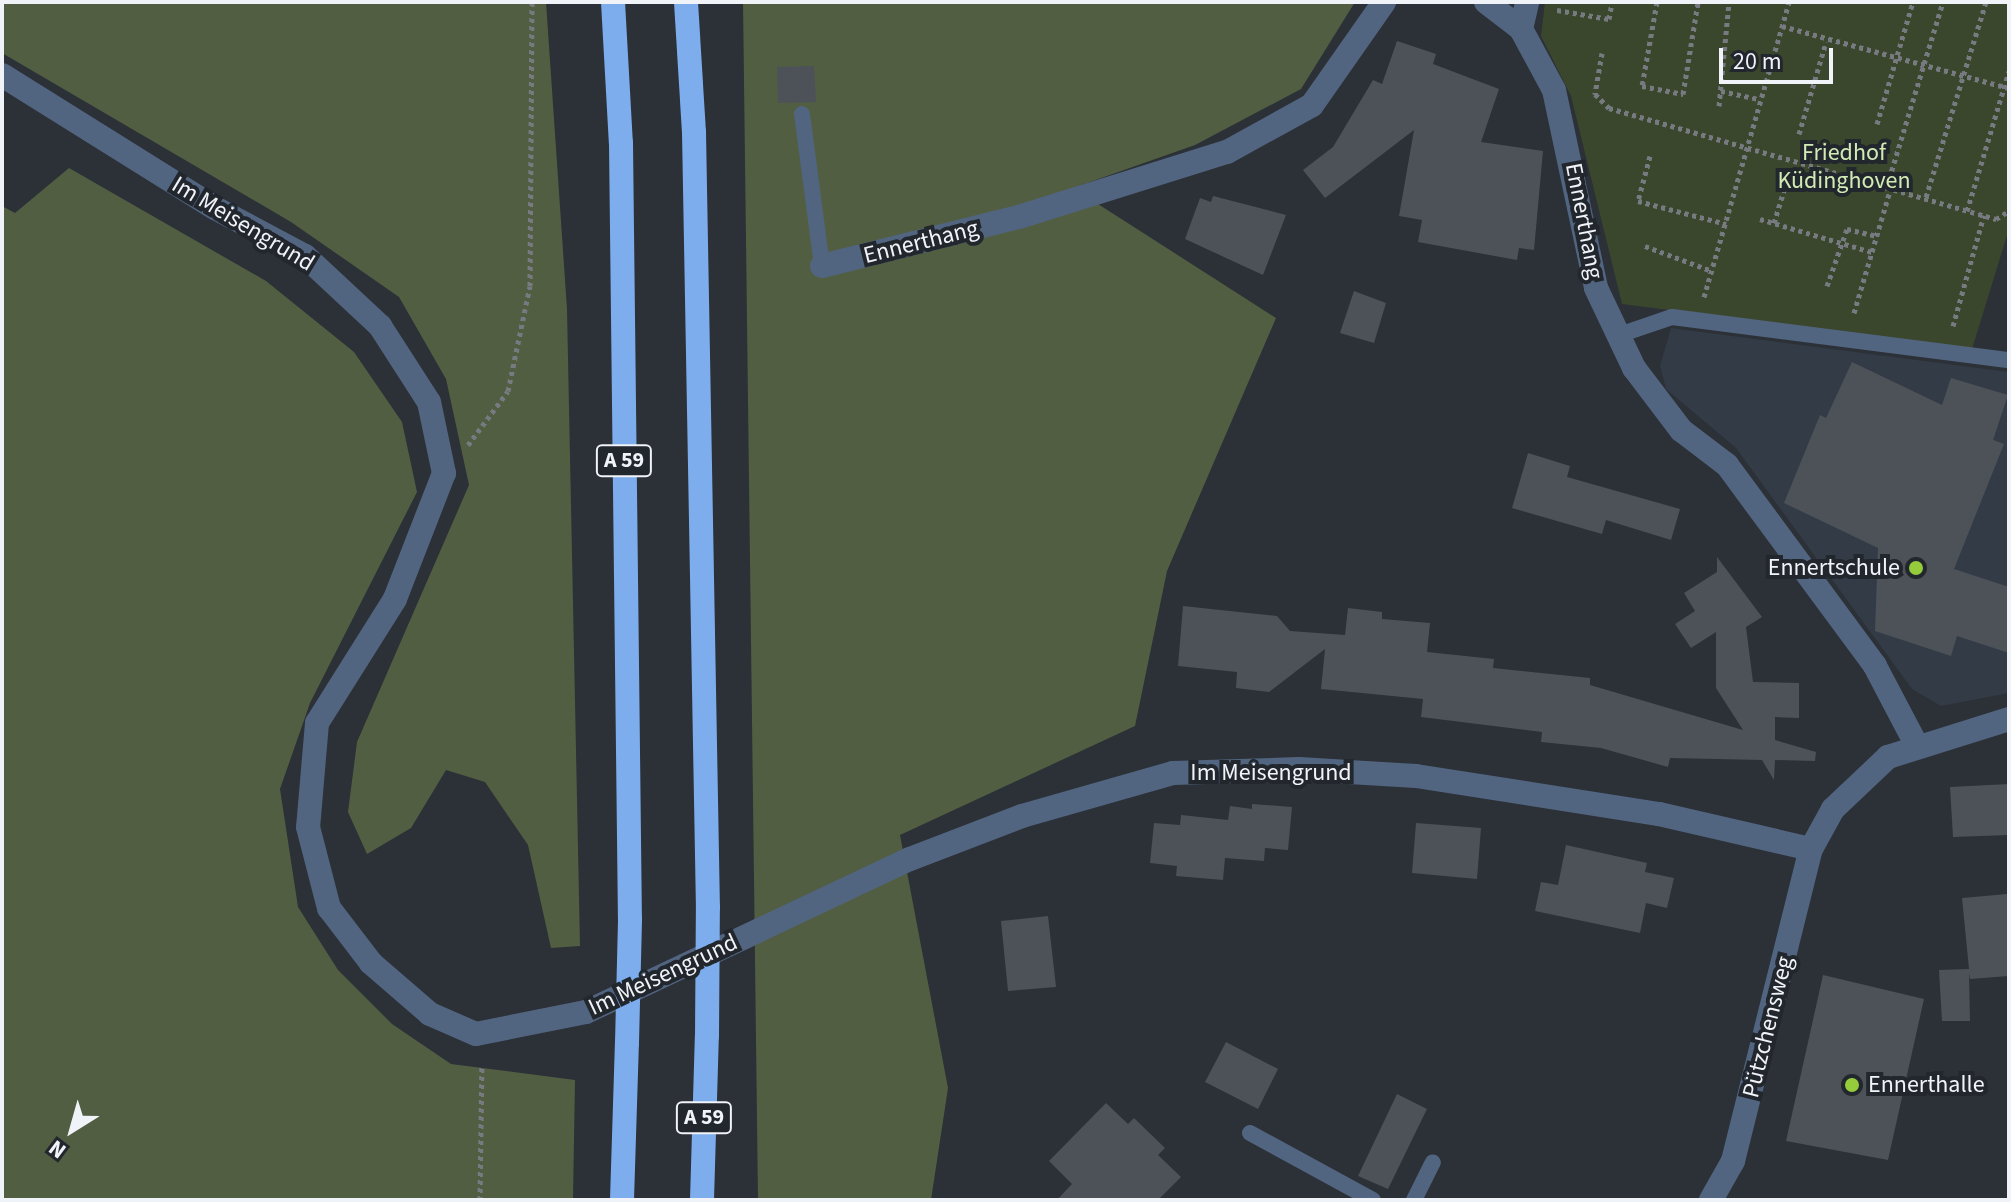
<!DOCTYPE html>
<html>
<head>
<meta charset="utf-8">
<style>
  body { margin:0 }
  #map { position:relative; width:2011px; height:1202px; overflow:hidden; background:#2c3037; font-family:"Source Sans 3",sans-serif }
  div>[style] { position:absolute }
  .built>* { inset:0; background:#333b46 }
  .green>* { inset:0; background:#3b472d }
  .forest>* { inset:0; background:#515e42 }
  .building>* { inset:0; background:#4d5258 }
  .path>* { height:5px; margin-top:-2.5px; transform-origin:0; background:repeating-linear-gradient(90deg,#777b81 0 4px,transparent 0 8px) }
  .lane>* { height:16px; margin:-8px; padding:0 8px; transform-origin:8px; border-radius:8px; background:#526580 }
  .street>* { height:24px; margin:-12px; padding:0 12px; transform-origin:12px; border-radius:12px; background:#526580 }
  .highway>* { height:24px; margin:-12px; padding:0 12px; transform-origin:12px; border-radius:12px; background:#7daded }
  .highway-bridge>* { height:24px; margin:-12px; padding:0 12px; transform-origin:12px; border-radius:12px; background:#7daded }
  .dots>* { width:22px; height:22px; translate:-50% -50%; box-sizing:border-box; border:4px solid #22262d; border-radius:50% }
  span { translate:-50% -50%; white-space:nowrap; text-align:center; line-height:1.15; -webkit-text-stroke:8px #22262d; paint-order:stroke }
  .shield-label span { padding:2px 6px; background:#22262d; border:2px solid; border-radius:6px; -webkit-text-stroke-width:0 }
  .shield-label { font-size:22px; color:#f0f3f7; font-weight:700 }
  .park-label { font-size:24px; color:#d2ebb5 }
  .street-label { font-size:24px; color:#f0f3f7 }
  .poi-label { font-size:24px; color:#f0f3f7 }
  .right { translate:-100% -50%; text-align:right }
  .left { translate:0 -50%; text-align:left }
  .frame { position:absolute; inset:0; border:4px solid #f0f3f7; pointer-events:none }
  .north { position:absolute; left:32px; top:1090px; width:80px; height:80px; -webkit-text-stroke:6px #22262d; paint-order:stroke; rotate:217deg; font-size:22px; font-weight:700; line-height:32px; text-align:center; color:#f0f3f7 }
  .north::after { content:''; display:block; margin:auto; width:28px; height:36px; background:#f0f3f7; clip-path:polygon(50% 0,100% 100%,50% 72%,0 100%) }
  .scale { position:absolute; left:1719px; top:48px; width:114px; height:36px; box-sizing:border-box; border:4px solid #f0f3f7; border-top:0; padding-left:10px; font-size:24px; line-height:28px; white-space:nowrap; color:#f0f3f7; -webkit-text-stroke:6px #22262d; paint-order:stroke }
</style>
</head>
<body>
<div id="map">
  <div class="built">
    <i style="clip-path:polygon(1671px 328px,2009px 372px,2009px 693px,1941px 706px,1912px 689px,1736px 448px,1666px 389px,1660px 366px)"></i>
  </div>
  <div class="green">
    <i style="clip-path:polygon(1545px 2px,2009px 2px,2009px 229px,1972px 349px,1622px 304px,1571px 96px,1541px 36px)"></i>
  </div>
  <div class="forest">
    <i style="clip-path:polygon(2px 2px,546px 2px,567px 309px,580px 946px,551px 948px,528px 845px,485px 782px,446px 770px,411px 828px,367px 854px,348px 812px,357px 742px,469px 485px,446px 379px,399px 297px,291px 222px,2px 53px)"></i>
    <i style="clip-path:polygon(743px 2px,1355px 2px,1301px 89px,1195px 145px,1073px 188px,1276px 318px,1167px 571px,1135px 726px,900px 835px,948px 1088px,931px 1200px,758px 1200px)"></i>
    <i style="clip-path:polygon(69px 168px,266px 281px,354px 352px,402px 422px,417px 492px,310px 703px,280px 789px,298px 907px,338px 970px,392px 1024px,451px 1064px,575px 1080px,573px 1200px,2px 1200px,2px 206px,15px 213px)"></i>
  </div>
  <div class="building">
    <i style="clip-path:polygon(1397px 41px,1436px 54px,1433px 64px,1499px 89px,1481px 142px,1543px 151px,1534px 250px,1519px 248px,1517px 260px,1418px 242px,1422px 220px,1399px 216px,1414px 130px,1325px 198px,1303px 170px,1333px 147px,1373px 80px,1382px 84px)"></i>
    <i style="clip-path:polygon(814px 66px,816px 102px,778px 103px,777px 67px)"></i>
    <i style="clip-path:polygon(1213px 196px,1286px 215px,1263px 275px,1185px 239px,1200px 198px,1211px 202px)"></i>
    <i style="clip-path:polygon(1354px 291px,1386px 303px,1374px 343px,1340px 333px)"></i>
    <i style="clip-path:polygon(1852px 362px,1942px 405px,1951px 378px,2008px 395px,1993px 440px,2004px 444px,1954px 569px,2009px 587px,2009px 653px,1957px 636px,1951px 656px,1875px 631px,1878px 548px,1784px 503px,1820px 415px,1826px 418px)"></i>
    <i style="clip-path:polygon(1528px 453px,1570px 466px,1567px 477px,1680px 509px,1671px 540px,1606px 520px,1602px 534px,1512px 508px)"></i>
    <i style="clip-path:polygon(1717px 557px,1762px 617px,1746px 627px,1753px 682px,1799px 683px,1799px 718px,1775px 717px,1775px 740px,1816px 752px,1815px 761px,1775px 760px,1774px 780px,1762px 760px,1670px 758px,1668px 767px,1601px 748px,1541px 742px,1542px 732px,1421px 717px,1423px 699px,1321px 689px,1325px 649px,1269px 692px,1236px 688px,1237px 672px,1178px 666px,1183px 606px,1277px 616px,1290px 631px,1345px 635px,1348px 608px,1382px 612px,1382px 619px,1430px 623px,1427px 652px,1494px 659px,1493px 668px,1590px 678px,1590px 685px,1743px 730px,1716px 688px,1716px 632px,1691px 648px,1675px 624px,1695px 611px,1684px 593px,1717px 572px)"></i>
    <i style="clip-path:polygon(2009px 784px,2009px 835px,1953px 837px,1950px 787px)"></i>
    <i style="clip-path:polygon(1252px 804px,1292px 807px,1288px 850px,1265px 848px,1264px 861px,1225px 858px,1223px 880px,1176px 876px,1177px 866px,1150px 863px,1154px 823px,1180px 825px,1181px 815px,1228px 820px,1230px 806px,1252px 809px)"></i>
    <i style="clip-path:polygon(1416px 823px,1481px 828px,1477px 879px,1412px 873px)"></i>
    <i style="clip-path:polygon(1566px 845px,1647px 863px,1645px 872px,1674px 878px,1667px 908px,1646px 903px,1640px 933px,1535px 911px,1541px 882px,1558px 885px)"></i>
    <i style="clip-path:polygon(2007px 894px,2009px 976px,1970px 979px,1969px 973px,1970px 1021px,1942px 1021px,1939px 970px,1969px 969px,1962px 898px)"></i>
    <i style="clip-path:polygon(1048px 916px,1056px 987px,1008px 991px,1001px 921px)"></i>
    <i style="clip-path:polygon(1823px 975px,1924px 999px,1888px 1160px,1786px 1141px)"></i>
    <i style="clip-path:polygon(1226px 1042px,1278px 1069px,1258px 1109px,1205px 1082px)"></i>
    <i style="clip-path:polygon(1397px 1094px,1427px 1109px,1388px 1189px,1358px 1176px)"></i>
    <i style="clip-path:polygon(1106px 1103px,1128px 1124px,1134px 1118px,1165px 1148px,1158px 1155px,1181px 1177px,1158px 1200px,1057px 1200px,1072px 1184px,1049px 1161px)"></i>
  </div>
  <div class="path">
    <i style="left:1657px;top:2px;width:85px;rotate:100.1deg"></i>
    <i style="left:1642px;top:86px;width:42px;rotate:11deg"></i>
    <i style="left:1683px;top:94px;width:93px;rotate:-80.7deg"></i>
    <i style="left:1557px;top:10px;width:53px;rotate:9.8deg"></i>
    <i style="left:1609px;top:19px;width:17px;rotate:-80deg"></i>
    <i style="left:1782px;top:26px;width:235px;rotate:15.3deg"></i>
    <i style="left:1602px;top:53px;width:42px;rotate:99.7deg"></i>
    <i style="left:1595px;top:94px;width:20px;rotate:45deg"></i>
    <i style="left:1609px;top:108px;width:403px;rotate:16deg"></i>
    <i style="left:1996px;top:219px;width:15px;rotate:-32deg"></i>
    <i style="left:1721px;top:91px;width:39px;rotate:12deg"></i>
    <i style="left:1719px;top:106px;width:104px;rotate:-84.5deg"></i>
    <i style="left:1877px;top:124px;width:127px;rotate:-73.6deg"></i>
    <i style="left:1799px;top:134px;width:96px;rotate:-73.6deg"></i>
    <i style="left:1650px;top:156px;width:47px;rotate:104.9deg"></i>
    <i style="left:1638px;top:201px;width:91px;rotate:14.6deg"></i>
    <i style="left:1887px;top:186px;width:192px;rotate:-73.1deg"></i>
    <i style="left:1926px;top:197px;width:204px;rotate:-72.9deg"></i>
    <i style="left:1967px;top:211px;width:146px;rotate:-73.3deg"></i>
    <i style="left:1760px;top:219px;width:117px;rotate:16.4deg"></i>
    <i style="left:1774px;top:223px;width:34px;rotate:-73deg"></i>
    <i style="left:1645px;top:246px;width:72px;rotate:20.5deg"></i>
    <i style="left:1827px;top:286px;width:60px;rotate:-70.7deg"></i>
    <i style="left:1847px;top:229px;width:31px;rotate:13deg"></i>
    <i style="left:1704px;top:297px;width:307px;rotate:-73.9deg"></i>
    <i style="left:1854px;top:313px;width:131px;rotate:-73.6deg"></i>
    <i style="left:1953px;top:326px;width:115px;rotate:-74.4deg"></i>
    <i style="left:468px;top:445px;width:67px;rotate:-53.5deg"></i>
    <i style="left:508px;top:391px;width:107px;rotate:-78.2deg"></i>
    <i style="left:530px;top:286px;width:284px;rotate:-89.6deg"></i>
    <i style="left:480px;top:1200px;width:135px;rotate:-89.2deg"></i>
  </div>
  <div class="lane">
    <i style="left:802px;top:114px;width:153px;rotate:82.5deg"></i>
    <i style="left:1622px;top:334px;width:53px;rotate:-18.8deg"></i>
    <i style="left:1672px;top:317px;width:340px;rotate:7.3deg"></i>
    <i style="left:1250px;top:1133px;width:140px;rotate:28.6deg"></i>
    <i style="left:1414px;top:1200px;width:42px;rotate:-63.4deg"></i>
  </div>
  <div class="street">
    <i style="left:1486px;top:2px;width:44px;rotate:37.6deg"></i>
    <i style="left:1521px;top:29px;width:69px;rotate:61.6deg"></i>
    <i style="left:1554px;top:90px;width:202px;rotate:78deg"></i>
    <i style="left:1596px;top:288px;width:89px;rotate:64.6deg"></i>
    <i style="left:1634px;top:368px;width:78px;rotate:52.8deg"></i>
    <i style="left:1681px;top:430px;width:58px;rotate:37.3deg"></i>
    <i style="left:1727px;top:465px;width:250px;rotate:53.6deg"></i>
    <i style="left:1875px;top:666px;width:88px;rotate:62.3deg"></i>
    <i style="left:1521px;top:29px;width:28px;rotate:-77deg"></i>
    <i style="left:2px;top:75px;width:251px;rotate:32deg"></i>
    <i style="left:215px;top:208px;width:102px;rotate:28.1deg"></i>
    <i style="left:305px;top:256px;width:103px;rotate:43deg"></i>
    <i style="left:380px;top:326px;width:90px;rotate:57.2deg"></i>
    <i style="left:429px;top:402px;width:73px;rotate:78.1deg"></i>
    <i style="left:444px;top:473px;width:135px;rotate:111.3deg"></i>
    <i style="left:395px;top:599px;width:146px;rotate:122.2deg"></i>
    <i style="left:317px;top:723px;width:104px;rotate:94.9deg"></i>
    <i style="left:308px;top:827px;width:84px;rotate:75.5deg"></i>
    <i style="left:329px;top:908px;width:69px;rotate:52.6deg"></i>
    <i style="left:371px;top:963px;width:78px;rotate:40.8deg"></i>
    <i style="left:430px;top:1014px;width:50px;rotate:23.5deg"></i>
    <i style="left:476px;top:1034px;width:112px;rotate:-11.3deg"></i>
    <i style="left:586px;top:1012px;width:358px;rotate:-25.3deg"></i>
    <i style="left:910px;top:859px;width:120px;rotate:-21deg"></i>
    <i style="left:1022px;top:816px;width:157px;rotate:-15.9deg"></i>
    <i style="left:1173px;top:773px;width:126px;rotate:-1.8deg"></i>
    <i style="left:1299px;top:769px;width:117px;rotate:3.4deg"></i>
    <i style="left:1416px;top:776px;width:246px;rotate:8.9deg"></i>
    <i style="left:1659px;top:814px;width:156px;rotate:13deg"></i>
    <i style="left:822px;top:266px;width:203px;rotate:-14deg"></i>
    <i style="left:1019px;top:217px;width:218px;rotate:-17.4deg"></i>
    <i style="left:1227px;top:152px;width:97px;rotate:-28.9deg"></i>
    <i style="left:1312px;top:105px;width:126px;rotate:-55deg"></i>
    <i style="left:1711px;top:1200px;width:45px;rotate:-60.6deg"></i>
    <i style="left:1733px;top:1161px;width:322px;rotate:-76deg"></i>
    <i style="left:1811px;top:849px;width:46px;rotate:-61.2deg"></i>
    <i style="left:1833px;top:809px;width:76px;rotate:-43.4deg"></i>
    <i style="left:1888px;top:757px;width:127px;rotate:-17.4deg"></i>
  </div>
  <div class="highway">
    <i style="left:613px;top:2px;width:141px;rotate:86.8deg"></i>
    <i style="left:621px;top:143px;width:776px;rotate:89.34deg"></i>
    <i style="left:686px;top:2px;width:130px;rotate:86.5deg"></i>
    <i style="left:694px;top:132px;width:775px;rotate:88.97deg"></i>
    <i style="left:622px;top:1200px;width:157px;rotate:-88.2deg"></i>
    <i style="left:702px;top:1200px;width:164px;rotate:-88.3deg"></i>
  </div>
  <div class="highway-bridge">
    <i style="left:707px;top:1036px;width:129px;rotate:-89.6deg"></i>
    <i style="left:627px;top:1043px;width:124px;rotate:-88.6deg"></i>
  </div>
  <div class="dots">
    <i style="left:1916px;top:568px;background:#95cc3b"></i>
    <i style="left:1852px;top:1085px;background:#95cc3b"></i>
  </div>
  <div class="shield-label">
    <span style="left:624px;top:461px">A 59</span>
    <span style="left:704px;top:1118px">A 59</span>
  </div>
  <div class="park-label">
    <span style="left:1844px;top:167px">Friedhof<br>Küdinghoven</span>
  </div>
  <div class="street-label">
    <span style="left:1584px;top:221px;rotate:79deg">Ennerthang</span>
    <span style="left:243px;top:224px;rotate:31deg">Im Meisengrund</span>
    <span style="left:921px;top:242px;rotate:-14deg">Ennerthang</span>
    <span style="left:1271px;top:773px">Im Meisengrund</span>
    <span style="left:663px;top:975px;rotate:-25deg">Im Meisengrund</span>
    <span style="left:1768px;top:1027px;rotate:-76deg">Pützchensweg</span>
  </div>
  <div class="poi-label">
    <span class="right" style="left:1900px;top:568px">Ennertschule</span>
    <span class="left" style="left:1868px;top:1085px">Ennerthalle</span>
  </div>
  <div class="frame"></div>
  <div class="north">N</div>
  <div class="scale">20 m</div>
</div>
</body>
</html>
